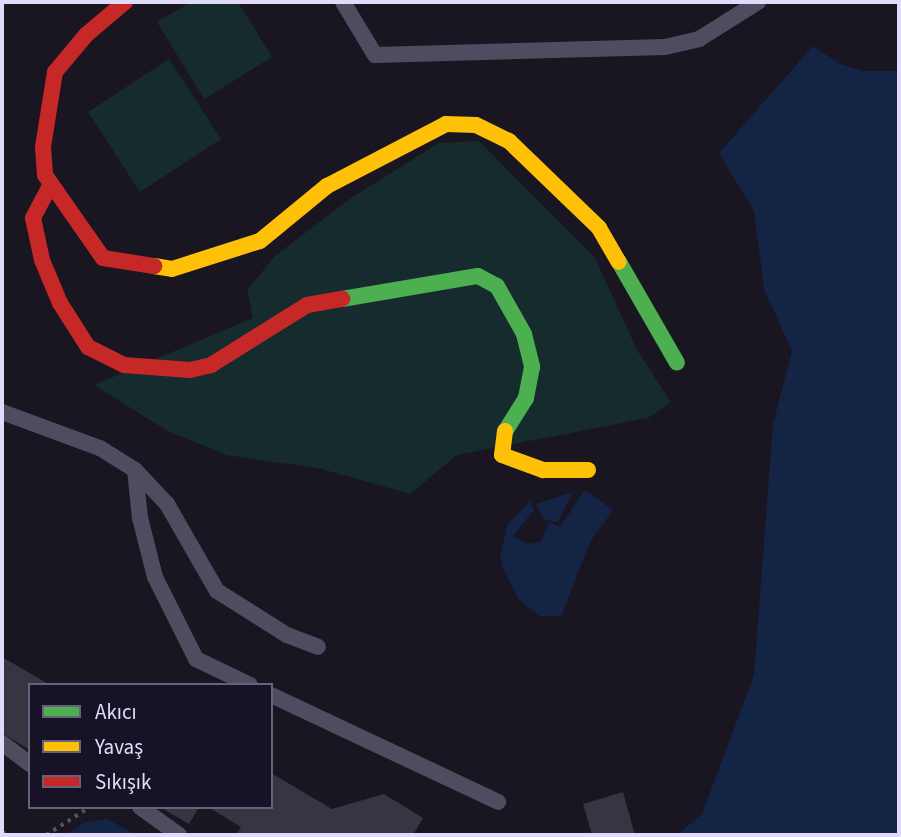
<!DOCTYPE html>
<html>
<head>
<meta charset="utf-8">
<style>
  body { margin:0 }
  #map { position:relative; width:901px; height:837px; overflow:hidden; background:#191621; font-family:"Source Sans 3",sans-serif }
  div>[style] { position:absolute }
  .green>* { inset:0; background:#162b2d }
  .water>* { inset:0; background:#142444 }
  .building>* { inset:0; background:#383442 }
  .path>* { height:3.5px; margin-top:-1.75px; transform-origin:0; background:repeating-linear-gradient(90deg,#4a5360 0 3.5px,transparent 0 8.5px) }
  .street>* { height:16px; margin:-8px; padding:0 8px; transform-origin:8px; border-radius:8px; background:#4f4c60 }
  .fast>* { height:16px; margin:-8px; padding:0 8px; transform-origin:8px; border-radius:8px; background:#4caf50 }
  .slow>* { height:16px; margin:-8px; padding:0 8px; transform-origin:8px; border-radius:8px; background:#ffc107 }
  .jam>* { height:16px; margin:-8px; padding:0 8px; transform-origin:8px; border-radius:8px; background:#c62828 }
  span { translate:-50% -50%; white-space:nowrap; text-align:center; line-height:1.15; -webkit-text-stroke:6px #171225; paint-order:stroke }
  .frame { position:absolute; inset:0; border:4px solid #e0dbfb; pointer-events:none }
  .legend { position:absolute; left:28px; top:683px; width:245px; height:126px; box-sizing:border-box; background:#171225; border:2px solid #67627b; margin:0; padding:9px 12px; list-style:none; font-size:21px; color:#e0dbfb }
  .legend li { display:flex; align-items:center; gap:14px; height:35px }
  .legend b { width:35px; border:2px solid #67627b }
</style>
</head>
<body>
<div id="map">
  <div class="green">
    <i style="clip-path:polygon(191px 2px,238px 2px,272px 57px,204px 99px,157px 22px)"></i>
    <i style="clip-path:polygon(169px 59px,221px 139px,140px 192px,88px 112px)"></i>
    <i style="clip-path:polygon(479px 141px,595px 258px,637px 350px,671px 402px,648px 418px,457px 455px,410px 494px,318px 468px,226px 455px,166px 430px,94px 385px,253px 318px,247px 290px,276px 255px,354px 196px,439px 143px)"></i>
  </div>
  <div class="water">
    <i style="clip-path:polygon(813px 46px,840px 64px,864px 71px,899px 71px,899px 835px,677px 835px,702px 814px,754px 675px,773px 424px,792px 351px,764px 289px,754px 211px,719px 153px)"></i>
    <i style="clip-path:polygon(585px 490px,613px 510px,590px 542px,561px 616px,540px 616px,519px 600px,503px 568px,500px 555px,508px 524px,530px 501px,534px 510px,513px 536px,527px 544px,541px 542px,549px 522px,560px 527px)"></i>
    <i style="clip-path:polygon(573px 492px,558px 522px,544px 519px,536px 504px)"></i>
    <i style="clip-path:polygon(107px 819px,136px 835px,66px 835px,84px 823px)"></i>
  </div>
  <div class="building">
    <i style="clip-path:polygon(2px 657px,50px 685px,30px 685px,30px 750px,2px 733px)"></i>
    <i style="clip-path:polygon(271px 773px,332px 809px,384px 794px,423px 818px,413px 835px,236px 835px,241px 827px,208px 807px,271px 807px)"></i>
    <i style="clip-path:polygon(623px 792px,635px 835px,592px 835px,583px 804px)"></i>
    <i style="clip-path:polygon(160px 807px,199px 807px,189px 824px)"></i>
  </div>
  <div class="path">
    <i style="left:2px;top:832px;width:7px;rotate:27deg"></i>
    <i style="left:46px;top:835px;width:52px;rotate:-32.5deg"></i>
  </div>
  <div class="street">
    <i style="left:343px;top:2px;width:62px;rotate:58.9deg"></i>
    <i style="left:375px;top:55px;width:290px;rotate:-1.6deg"></i>
    <i style="left:665px;top:47px;width:35px;rotate:-13deg"></i>
    <i style="left:699px;top:39px;width:70px;rotate:-32.1deg"></i>
    <i style="left:2px;top:412px;width:104px;rotate:20.2deg"></i>
    <i style="left:100px;top:448px;width:41px;rotate:32.2deg"></i>
    <i style="left:135px;top:470px;width:48px;rotate:84.1deg"></i>
    <i style="left:140px;top:518px;width:61px;rotate:75.7deg"></i>
    <i style="left:155px;top:577px;width:92px;rotate:63.4deg"></i>
    <i style="left:196px;top:659px;width:60px;rotate:25.7deg"></i>
    <i style="left:135px;top:470px;width:47px;rotate:46.7deg"></i>
    <i style="left:167px;top:504px;width:100px;rotate:60.1deg"></i>
    <i style="left:217px;top:591px;width:83px;rotate:32.2deg"></i>
    <i style="left:287px;top:635px;width:33px;rotate:21deg"></i>
    <i style="left:271px;top:695px;width:251px;rotate:25.2deg"></i>
    <i style="left:2px;top:743px;width:35px;rotate:37deg"></i>
    <i style="left:140px;top:807px;width:48px;rotate:35.7deg"></i>
  </div>
  <div class="fast">
    <i style="left:619px;top:262px;width:116px;rotate:60.1deg"></i>
    <i style="left:342px;top:299px;width:138px;rotate:-9.6deg"></i>
    <i style="left:478px;top:276px;width:21px;rotate:28deg"></i>
    <i style="left:497px;top:286px;width:55px;rotate:60.6deg"></i>
    <i style="left:524px;top:334px;width:34px;rotate:76deg"></i>
    <i style="left:532px;top:367px;width:32px;rotate:101deg"></i>
    <i style="left:526px;top:398px;width:39px;rotate:122deg"></i>
  </div>
  <div class="slow">
    <i style="left:154px;top:266px;width:18px;rotate:9deg"></i>
    <i style="left:172px;top:269px;width:92px;rotate:-17.7deg"></i>
    <i style="left:260px;top:241px;width:87px;rotate:-39.4deg"></i>
    <i style="left:327px;top:186px;width:134px;rotate:-27.5deg"></i>
    <i style="left:446px;top:124px;width:30px;rotate:2deg"></i>
    <i style="left:476px;top:125px;width:37px;rotate:26deg"></i>
    <i style="left:509px;top:141px;width:125px;rotate:44deg"></i>
    <i style="left:599px;top:228px;width:39px;rotate:60deg"></i>
    <i style="left:505px;top:431px;width:24px;rotate:97deg"></i>
    <i style="left:502px;top:455px;width:44px;rotate:20.1deg"></i>
    <i style="left:543px;top:470px;width:45px"></i>
  </div>
  <div class="jam">
    <i style="left:125px;top:2px;width:51px;rotate:139.8deg"></i>
    <i style="left:86px;top:35px;width:48px;rotate:130deg"></i>
    <i style="left:55px;top:72px;width:76px;rotate:99.1deg"></i>
    <i style="left:43px;top:147px;width:28px;rotate:86deg"></i>
    <i style="left:45px;top:175px;width:101px;rotate:55.1deg"></i>
    <i style="left:103px;top:258px;width:52px;rotate:8.9deg"></i>
    <i style="left:51px;top:184px;width:38px;rotate:118deg"></i>
    <i style="left:33px;top:218px;width:43px;rotate:77.9deg"></i>
    <i style="left:42px;top:260px;width:47px;rotate:67.3deg"></i>
    <i style="left:60px;top:303px;width:52px;rotate:57.5deg"></i>
    <i style="left:88px;top:347px;width:40px;rotate:26.6deg"></i>
    <i style="left:124px;top:365px;width:66px;rotate:4.3deg"></i>
    <i style="left:190px;top:370px;width:22px;rotate:-13deg"></i>
    <i style="left:211px;top:365px;width:113px;rotate:-32deg"></i>
    <i style="left:307px;top:305px;width:36px;rotate:-10deg"></i>
  </div>
  <div class="frame"></div>
  <ul class="legend">
  <li><b style="height:9px;background:#4caf50"></b>Akıcı</li>
  <li><b style="height:9px;background:#ffc107"></b>Yavaş</li>
  <li><b style="height:9px;background:#c62828"></b>Sıkışık</li>
  </ul>
</div>
</body>
</html>
